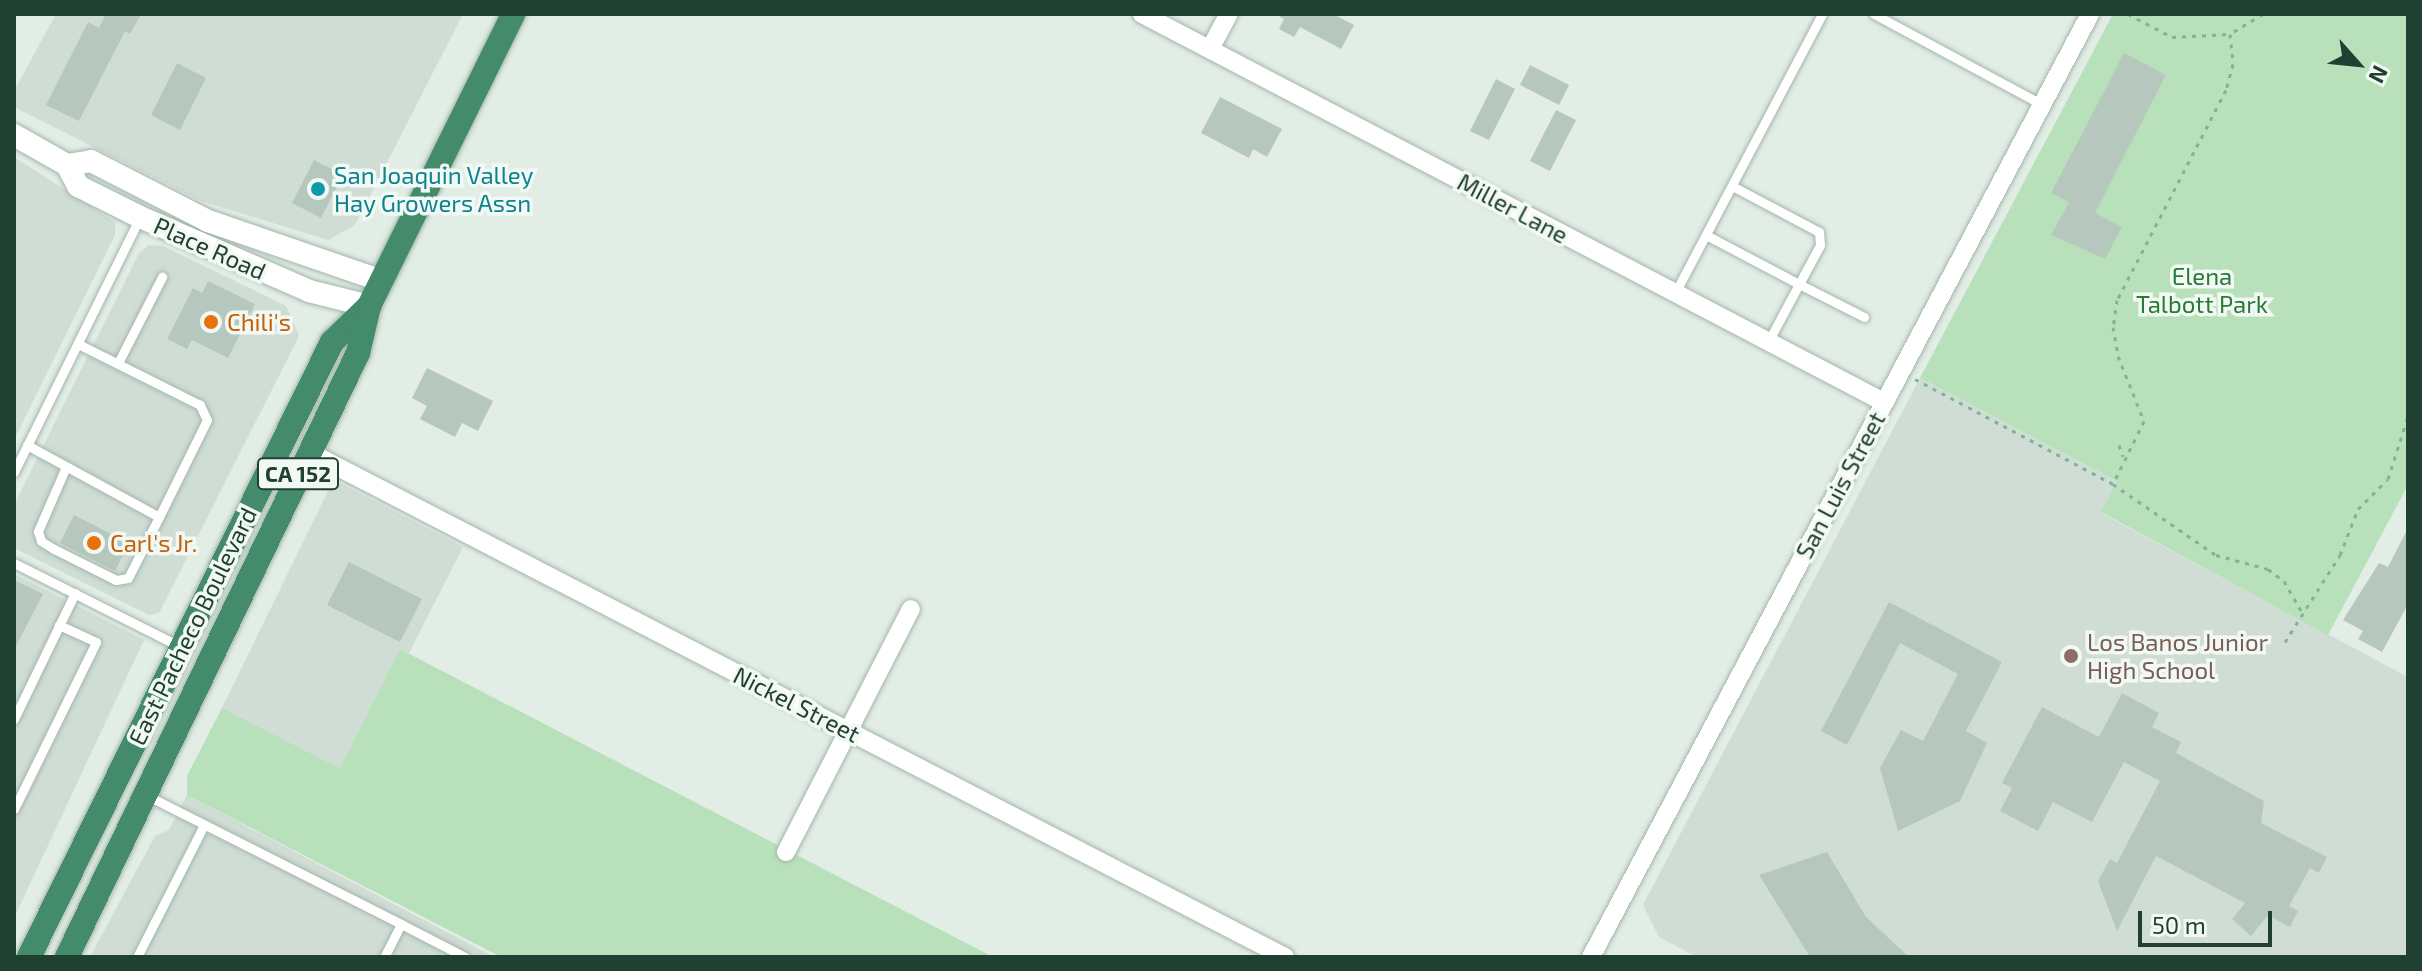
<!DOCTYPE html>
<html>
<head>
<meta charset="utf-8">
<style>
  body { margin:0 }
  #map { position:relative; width:2422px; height:971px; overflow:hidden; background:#e1ede5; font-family:"Exo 2",sans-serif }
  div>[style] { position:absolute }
  .built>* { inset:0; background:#cfddd4 }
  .green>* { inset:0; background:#b8e1bb }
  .building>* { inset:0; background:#b6c8be }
  .path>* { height:3px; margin-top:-1.5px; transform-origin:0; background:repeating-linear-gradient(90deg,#7fb498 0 4px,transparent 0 10px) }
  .roads { filter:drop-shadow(0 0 2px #a3b6ab) drop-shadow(0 0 2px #a3b6ab) }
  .service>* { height:9px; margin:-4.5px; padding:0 4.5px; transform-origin:4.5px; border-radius:4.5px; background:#fff }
  .minor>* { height:18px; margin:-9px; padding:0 9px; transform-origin:9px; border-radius:9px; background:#fff }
  .tertiary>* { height:22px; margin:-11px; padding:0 11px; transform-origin:11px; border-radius:11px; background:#fff }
  .trunk>* { height:24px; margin:-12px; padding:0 12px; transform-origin:12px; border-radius:12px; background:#448b6c }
  .dots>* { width:22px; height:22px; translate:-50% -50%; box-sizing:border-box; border:4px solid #f2f9f4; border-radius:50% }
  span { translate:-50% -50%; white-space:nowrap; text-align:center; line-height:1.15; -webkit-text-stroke:7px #f2f9f4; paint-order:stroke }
  .shield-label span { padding:2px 6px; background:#f2f9f4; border:2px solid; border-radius:6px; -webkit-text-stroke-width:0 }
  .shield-label { font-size:22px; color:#204031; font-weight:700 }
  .culture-label { font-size:24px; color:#0d838f }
  .left { translate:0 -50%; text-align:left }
  .street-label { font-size:24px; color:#204031 }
  .park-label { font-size:24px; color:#267b35 }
  .food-label { font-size:24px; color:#c56008 }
  .education-label { font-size:24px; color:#785e54 }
  .frame { position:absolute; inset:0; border:16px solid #204031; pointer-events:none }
  .north { position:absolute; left:2318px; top:24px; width:80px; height:80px; -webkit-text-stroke:6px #f2f9f4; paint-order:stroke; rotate:117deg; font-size:22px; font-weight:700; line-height:32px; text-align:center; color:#204031 }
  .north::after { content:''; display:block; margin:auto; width:28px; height:36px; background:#204031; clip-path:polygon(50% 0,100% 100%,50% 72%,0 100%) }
  .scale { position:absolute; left:2138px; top:911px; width:134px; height:36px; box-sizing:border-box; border:4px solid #204031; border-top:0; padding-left:10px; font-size:24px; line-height:28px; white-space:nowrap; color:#204031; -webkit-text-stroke:6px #f2f9f4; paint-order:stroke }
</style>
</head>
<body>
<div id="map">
  <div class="built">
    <i style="clip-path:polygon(56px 14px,463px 14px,355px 225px,328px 240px,201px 201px,14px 107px,14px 91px)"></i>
    <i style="clip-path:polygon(14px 157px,115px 222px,115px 235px,14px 440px)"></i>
    <i style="clip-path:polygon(149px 245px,163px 246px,286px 306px,299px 336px,159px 613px,149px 615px,14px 548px,14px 505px,139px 253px)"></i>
    <i style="clip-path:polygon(1920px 378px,2117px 481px,2101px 513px,2408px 677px,2408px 957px,1697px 957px,1659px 937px,1643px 905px)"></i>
    <i style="clip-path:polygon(340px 483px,463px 547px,409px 653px,400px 649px,340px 768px,222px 708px,329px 489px)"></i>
    <i style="clip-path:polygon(14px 574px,144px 640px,14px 918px)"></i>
    <i style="clip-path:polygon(187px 795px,494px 957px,90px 957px,155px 836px,169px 830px)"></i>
  </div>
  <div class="green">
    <i style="clip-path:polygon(2113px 14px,2408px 14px,2408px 485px,2328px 635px,2101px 512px,2117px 481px,1920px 378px)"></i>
    <i style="clip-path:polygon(400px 649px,993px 957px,501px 957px,187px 795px,187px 776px,222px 708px,340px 768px)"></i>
  </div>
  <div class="building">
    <i style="clip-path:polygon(106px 14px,141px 14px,130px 34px,125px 31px,79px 121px,46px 105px,88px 22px,99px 28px)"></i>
    <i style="clip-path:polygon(1275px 14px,1333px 14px,1354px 25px,1341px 49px,1300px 27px,1294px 37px,1279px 29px,1284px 19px)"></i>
    <i style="clip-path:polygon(2124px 53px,2166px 75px,2095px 213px,2122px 227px,2105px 259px,2051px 235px,2069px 202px,2051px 193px)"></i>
    <i style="clip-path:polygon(177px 63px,206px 78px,180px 130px,151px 115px)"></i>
    <i style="clip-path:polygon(1530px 65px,1569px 85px,1559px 105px,1520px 85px)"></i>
    <i style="clip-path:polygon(1496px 79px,1515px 89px,1489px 140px,1470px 131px)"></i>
    <i style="clip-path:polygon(1220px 97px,1282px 129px,1267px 157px,1253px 149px,1249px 158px,1201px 133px)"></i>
    <i style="clip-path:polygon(1556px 110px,1576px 120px,1550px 171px,1530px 161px)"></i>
    <i style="clip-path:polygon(314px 160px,343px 175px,321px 218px,292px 203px)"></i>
    <i style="clip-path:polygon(208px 281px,255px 304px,228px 358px,192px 340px,187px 349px,167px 339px,193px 288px,202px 293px)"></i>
    <i style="clip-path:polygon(427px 368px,493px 401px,478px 431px,462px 423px,455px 437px,420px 419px,427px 406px,412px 398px)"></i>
    <i style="clip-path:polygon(74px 515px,129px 543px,115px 571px,60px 543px)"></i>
    <i style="clip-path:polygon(2408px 528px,2408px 604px,2382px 652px,2358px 639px,2363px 631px,2343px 620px,2379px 563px,2388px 567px)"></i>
    <i style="clip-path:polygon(349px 562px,422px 599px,400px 642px,327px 605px)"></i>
    <i style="clip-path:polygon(14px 580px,43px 594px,14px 650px)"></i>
    <i style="clip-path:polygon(1889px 602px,2002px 662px,1966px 731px,1987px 743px,1960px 801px,1898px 831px,1880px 768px,1901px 730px,1923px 741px,1958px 674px,1900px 643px,1847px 745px,1821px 731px)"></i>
    <i style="clip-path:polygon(2122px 693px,2159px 713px,2152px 727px,2181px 742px,2176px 753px,2264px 801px,2261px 823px,2327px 857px,2319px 873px,2310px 868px,2289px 906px,2298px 911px,2290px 927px,2268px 915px,2251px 936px,2232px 919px,2245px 903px,2156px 856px,2117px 931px,2098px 881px,2110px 859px,2117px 863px,2160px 781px,2124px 762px,2092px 822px,2053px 802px,2038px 831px,2000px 811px,2012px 788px,2002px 783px,2042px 707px,2099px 737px)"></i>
    <i style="clip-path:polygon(1827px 852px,1866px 917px,1909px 957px,1810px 957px,1759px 875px)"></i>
  </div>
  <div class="path">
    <i style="left:2128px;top:14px;width:50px;rotate:27.6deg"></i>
    <i style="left:2172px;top:37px;width:58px;rotate:-3deg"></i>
    <i style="left:2263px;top:14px;width:39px;rotate:149deg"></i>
    <i style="left:2230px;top:34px;width:30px;rotate:84deg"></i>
    <i style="left:2233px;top:64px;width:27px;rotate:105deg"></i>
    <i style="left:2226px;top:90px;width:237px;rotate:117.4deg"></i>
    <i style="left:2117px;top:300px;width:27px;rotate:98deg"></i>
    <i style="left:2113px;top:327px;width:29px;rotate:80deg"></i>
    <i style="left:2118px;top:356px;width:70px;rotate:68.2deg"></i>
    <i style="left:2144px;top:421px;width:70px;rotate:116.2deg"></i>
    <i style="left:2113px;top:484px;width:125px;rotate:34.6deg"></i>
    <i style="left:2216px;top:555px;width:54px;rotate:15.1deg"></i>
    <i style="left:2268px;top:569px;width:20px;rotate:37deg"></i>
    <i style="left:2284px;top:581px;width:34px;rotate:60deg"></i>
    <i style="left:1915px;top:379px;width:224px;rotate:27.9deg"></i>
    <i style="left:2119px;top:445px;width:12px;rotate:70deg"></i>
    <i style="left:2285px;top:642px;width:103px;rotate:-57.7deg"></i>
    <i style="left:2340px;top:555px;width:49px;rotate:-68.6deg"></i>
    <i style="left:2358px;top:509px;width:42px;rotate:-45deg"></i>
    <i style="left:2388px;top:479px;width:66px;rotate:-72.4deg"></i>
  </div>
  <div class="roads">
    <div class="service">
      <i style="left:1874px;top:14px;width:190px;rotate:28.3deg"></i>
      <i style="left:1706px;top:235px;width:105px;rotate:27.8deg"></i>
      <i style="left:1799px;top:284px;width:44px;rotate:-61.7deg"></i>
      <i style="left:1820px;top:245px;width:13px;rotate:-94deg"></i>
      <i style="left:1819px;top:232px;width:98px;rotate:-152.1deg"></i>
      <i style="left:1675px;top:293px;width:315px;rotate:-62.2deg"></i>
      <i style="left:1768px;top:342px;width:66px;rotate:-61.9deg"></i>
      <i style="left:1799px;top:284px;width:73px;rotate:26.9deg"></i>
      <i style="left:118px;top:363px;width:97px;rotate:-62.9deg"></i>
      <i style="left:27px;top:445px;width:150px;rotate:28.6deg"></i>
      <i style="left:159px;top:517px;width:108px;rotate:-63.7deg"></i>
      <i style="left:207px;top:420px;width:17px;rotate:-115deg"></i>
      <i style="left:200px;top:405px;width:136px;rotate:-153.4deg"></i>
      <i style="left:65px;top:469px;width:68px;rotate:113.5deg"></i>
      <i style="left:38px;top:531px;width:10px;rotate:73deg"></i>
      <i style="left:41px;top:541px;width:15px;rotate:32deg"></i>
      <i style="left:54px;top:549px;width:69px;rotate:26.6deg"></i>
      <i style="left:116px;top:580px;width:12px;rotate:-9deg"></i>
      <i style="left:128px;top:578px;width:68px;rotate:-63.1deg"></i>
      <i style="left:14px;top:472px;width:284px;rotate:-63.7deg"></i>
      <i style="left:14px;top:563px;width:185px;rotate:26.7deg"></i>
      <i style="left:14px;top:719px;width:140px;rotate:-64.2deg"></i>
      <i style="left:146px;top:795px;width:286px;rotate:26.8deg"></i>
      <i style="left:401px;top:924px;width:37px;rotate:117deg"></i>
      <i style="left:14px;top:809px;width:186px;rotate:-63.8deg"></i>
      <i style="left:96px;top:642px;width:41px;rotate:-155.3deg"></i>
      <i style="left:401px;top:924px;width:72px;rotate:27.3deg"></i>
      <i style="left:137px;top:957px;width:148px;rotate:-63.1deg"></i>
    </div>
    <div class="minor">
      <i style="left:1142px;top:14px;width:837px;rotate:27.61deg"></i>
      <i style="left:1210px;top:49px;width:40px;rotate:-62deg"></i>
      <i style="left:309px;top:452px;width:1099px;rotate:27.36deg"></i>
      <i style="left:786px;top:852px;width:273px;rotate:-62.8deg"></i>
      <i style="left:1591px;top:957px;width:1067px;rotate:-62.11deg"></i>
    </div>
    <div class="tertiary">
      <i style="left:14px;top:135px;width:61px;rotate:29.5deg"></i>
      <i style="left:67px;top:165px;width:24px;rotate:62deg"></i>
      <i style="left:78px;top:186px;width:69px;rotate:26.6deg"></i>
      <i style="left:140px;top:217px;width:184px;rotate:23.6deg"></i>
      <i style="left:309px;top:291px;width:62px;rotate:14deg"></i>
      <i style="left:67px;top:165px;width:24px;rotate:-9deg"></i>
      <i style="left:91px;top:161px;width:131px;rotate:27.1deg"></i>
      <i style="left:208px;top:221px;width:184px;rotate:19deg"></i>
    </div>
    <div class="trunk">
      <i style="left:29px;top:957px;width:686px;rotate:-63.77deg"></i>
      <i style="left:332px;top:342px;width:52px;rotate:-44.2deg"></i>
      <i style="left:67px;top:957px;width:670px;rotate:-64.28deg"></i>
      <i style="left:358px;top:353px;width:48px;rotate:-76.8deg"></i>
      <i style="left:369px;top:306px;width:326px;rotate:-63.7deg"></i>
    </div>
  </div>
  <div class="dots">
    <i style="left:318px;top:189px;background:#0f9aa8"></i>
    <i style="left:211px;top:322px;background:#e8710a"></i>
    <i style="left:94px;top:543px;background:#e8710a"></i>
    <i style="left:2071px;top:656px;background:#8d6e63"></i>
  </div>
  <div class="shield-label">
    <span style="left:298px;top:474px">CA 152</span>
  </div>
  <div class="culture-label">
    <span class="left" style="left:334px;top:189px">San Joaquin Valley<br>Hay Growers Assn</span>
  </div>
  <div class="street-label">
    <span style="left:1513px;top:208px;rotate:28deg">Miller Lane</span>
    <span style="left:210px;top:248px;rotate:24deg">Place Road</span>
    <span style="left:1840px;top:485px;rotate:-62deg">San Luis Street</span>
    <span style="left:192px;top:626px;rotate:-64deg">East Pacheco Boulevard</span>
    <span style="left:797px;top:704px;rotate:27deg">Nickel Street</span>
  </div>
  <div class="park-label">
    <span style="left:2202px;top:290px">Elena<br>Talbott Park</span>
  </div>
  <div class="food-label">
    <span class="left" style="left:227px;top:322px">Chili's</span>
    <span class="left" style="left:110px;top:543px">Carl's Jr.</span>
  </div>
  <div class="education-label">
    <span class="left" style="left:2087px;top:656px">Los Banos Junior<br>High School</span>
  </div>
  <div class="frame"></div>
  <div class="north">N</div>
  <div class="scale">50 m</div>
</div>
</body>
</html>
